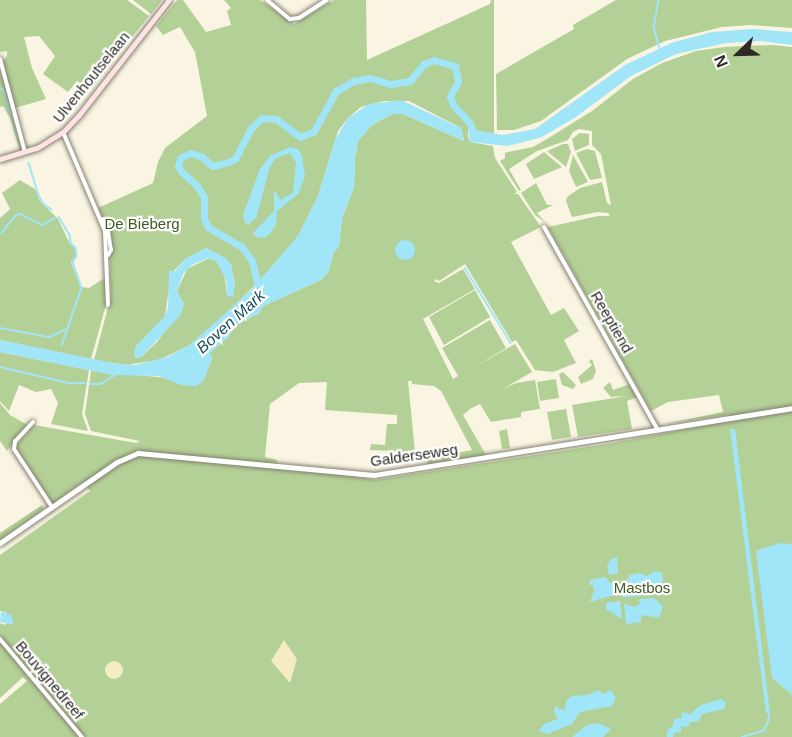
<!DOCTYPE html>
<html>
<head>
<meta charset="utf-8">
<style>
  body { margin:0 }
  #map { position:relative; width:792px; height:737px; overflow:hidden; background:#faf4e3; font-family:Helvetica,sans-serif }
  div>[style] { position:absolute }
  .green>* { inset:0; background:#b3d197 }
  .sand>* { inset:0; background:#f5ebc5 }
  .round { border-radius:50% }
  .water>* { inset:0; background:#a0e5f8 }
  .stream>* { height:1.5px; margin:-0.75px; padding:0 0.75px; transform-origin:0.75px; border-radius:0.75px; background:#a0e5f8 }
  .river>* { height:7px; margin:-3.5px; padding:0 3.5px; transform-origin:3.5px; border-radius:3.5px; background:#a0e5f8 }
  .roads { filter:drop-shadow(0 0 2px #858070) drop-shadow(0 0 2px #858070) }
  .minor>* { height:4px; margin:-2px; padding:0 2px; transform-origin:2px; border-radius:2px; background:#fff }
  .tertiary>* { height:4.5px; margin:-2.25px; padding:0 2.25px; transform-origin:2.25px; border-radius:2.25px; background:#fff }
  .secondary>* { height:5px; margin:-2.5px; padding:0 2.5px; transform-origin:2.5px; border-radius:2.5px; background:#fde3e3 }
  span { translate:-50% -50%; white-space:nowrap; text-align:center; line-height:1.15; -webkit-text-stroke:4.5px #fff; paint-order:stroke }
  .street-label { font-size:15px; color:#2e2b25 }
  .park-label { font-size:15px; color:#405b20 }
  .water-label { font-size:16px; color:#17505d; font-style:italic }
  .north { position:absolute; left:708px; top:24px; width:60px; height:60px; -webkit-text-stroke:4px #fff; paint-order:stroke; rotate:247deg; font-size:16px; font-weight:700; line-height:24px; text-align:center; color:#2e2b25 }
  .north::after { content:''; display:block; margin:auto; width:21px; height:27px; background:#2e2b25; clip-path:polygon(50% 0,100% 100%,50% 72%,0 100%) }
</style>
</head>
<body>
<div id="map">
  <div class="green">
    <i style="clip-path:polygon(0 0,127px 0,149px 16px,90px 89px,77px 81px,68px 92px,43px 74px,55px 56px,39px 36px,24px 37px,32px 68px,46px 99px,15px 108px,2px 62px,7px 56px,7px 51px,0 52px)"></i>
    <i style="clip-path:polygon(133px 0,162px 0,151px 14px)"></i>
    <i style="clip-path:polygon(evenodd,177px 0,183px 0,206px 32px,231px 25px,227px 11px,231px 8px,224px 0,260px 0,294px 24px,334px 0,366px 0,367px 60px,490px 4px,491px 0,494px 0,494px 134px,468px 129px,468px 136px,470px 142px,493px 146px,495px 158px,517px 192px,514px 194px,518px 194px,541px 227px,511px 242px,551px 315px,564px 308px,579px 331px,564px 340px,576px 363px,553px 372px,535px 370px,516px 340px,512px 342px,465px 264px,439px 281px,437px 279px,434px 281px,439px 283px,463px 269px,475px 289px,423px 319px,453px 379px,458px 376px,442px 348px,490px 320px,506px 348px,473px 368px,515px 344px,532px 372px,503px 389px,516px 383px,535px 380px,540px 409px,521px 412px,521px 417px,491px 422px,480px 404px,470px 409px,463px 415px,486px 455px,427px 465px,427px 458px,472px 450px,441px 391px,434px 386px,412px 384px,412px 381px,408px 381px,415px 452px,370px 450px,371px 444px,385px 445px,387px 424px,397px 424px,397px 415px,325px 410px,327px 382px,299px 383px,270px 404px,265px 457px,277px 460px,277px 465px,375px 480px,607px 444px,730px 421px,729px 415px,665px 424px,723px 412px,719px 395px,668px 402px,651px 411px,548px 227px,598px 216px,610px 216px,608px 213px,598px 212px,572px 217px,566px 201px,567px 197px,580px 188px,602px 182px,607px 203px,611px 205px,601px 154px,592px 145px,592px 131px,579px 129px,573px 132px,568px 140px,537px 151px,509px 169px,521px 190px,519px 191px,500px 161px,505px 158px,505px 153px,508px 152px,533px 147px,547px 139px,592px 111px,633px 79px,662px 63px,696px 51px,724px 47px,773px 45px,792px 47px,792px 737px,0 737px,0 704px,27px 681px,23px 677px,0 698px,0 623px,6px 625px,6px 612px,0 611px,0 555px,90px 491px,83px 482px,52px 504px,16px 449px,17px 445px,34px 425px,136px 443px,140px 441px,91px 431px,85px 414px,91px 371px,203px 381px,212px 359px,209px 353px,228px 337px,236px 325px,259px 313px,263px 306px,321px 280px,328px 272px,334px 252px,339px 246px,342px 218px,354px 187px,355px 158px,358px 141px,372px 125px,392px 114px,403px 114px,464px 141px,461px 128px,409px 101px,384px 101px,361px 107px,348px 118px,338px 131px,318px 196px,298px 236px,274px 266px,226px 314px,190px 345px,159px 360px,126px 365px,94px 360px,111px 296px,109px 227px,98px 208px,153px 183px,158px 162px,165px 148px,207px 116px,195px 52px,180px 27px,163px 35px,156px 26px,177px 0,206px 248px,226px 259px,231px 265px,235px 285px,227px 296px,224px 271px,216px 261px,209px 258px,187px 269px,177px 291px,184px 304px,157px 342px,141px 357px,136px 358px,165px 316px,171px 274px,185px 259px,206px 248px)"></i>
    <i style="clip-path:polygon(616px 0,792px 0,792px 28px,751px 25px,722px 27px,665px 41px,627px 59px,541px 121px,514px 130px,497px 130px,496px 74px,574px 29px,573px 25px)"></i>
    <i style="clip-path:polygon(0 68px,22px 150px,20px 151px,10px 118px,3px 106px,0 107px)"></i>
    <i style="clip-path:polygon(580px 133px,589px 134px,589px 145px,575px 151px,572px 139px)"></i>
    <i style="clip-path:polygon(563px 144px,568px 144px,571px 152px,566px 167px,547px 151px)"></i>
    <i style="clip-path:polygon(587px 149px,595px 151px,602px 178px,590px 180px,576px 153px)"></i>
    <i style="clip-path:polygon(544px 152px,562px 167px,534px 179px,526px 164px)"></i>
    <i style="clip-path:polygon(573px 155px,588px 182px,576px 187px,569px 171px)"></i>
    <i style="clip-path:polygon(20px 180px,35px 189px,40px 201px,58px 219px,70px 244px,76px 249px,77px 255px,71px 262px,81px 287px,89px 288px,106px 277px,106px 305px,91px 359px,0 340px,0 218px,10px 209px,2px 193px)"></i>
    <i style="clip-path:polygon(536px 183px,547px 205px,553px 205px,537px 213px,546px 223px,535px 215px,521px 193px)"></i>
    <i style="clip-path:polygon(475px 290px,490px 317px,444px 345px,429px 317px)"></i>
    <i style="clip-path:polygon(0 352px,89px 370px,82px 414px,88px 431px,51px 424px,58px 403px,51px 389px,36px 392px,19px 385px,9px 411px,0 401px)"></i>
    <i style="clip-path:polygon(592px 359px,596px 371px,593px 379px,581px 384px,578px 377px,592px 365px,589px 361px)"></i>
    <i style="clip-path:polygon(563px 372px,576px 385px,573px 389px,562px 385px,559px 374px)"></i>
    <i style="clip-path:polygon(556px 379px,559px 398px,540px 401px,537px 382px)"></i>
    <i style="clip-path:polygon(610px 382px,613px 390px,630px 384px,638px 397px,627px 401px,632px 429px,578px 437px,572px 405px,626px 396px,611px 397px,603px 388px)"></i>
    <i style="clip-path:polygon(0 403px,10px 415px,28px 425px,7px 451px,0 441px)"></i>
    <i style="clip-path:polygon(566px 409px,571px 437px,552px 440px,547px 412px)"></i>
    <i style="clip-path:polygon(507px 429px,510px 448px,502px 449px,499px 431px)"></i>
    <i style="clip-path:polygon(42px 505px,44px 509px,0 540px,0 533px)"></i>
  </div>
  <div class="sand">
    <i style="clip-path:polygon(284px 640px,297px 659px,290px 683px,271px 661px)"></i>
    <i class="round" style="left:105px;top:661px;width:18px;height:18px"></i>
  </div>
  <div class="water">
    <i style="clip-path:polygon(753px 29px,792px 32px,792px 45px,761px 41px,726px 43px,676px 54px,631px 76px,576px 117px,542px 137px,508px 146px,470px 142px,468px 129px,503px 135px,535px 129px,625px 65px,671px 43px,712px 32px)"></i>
    <i style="clip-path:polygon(401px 100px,461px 128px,464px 141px,403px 114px,392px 114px,372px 125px,358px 141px,355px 158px,354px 187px,342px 218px,339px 246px,334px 252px,328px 272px,321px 280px,263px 306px,259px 313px,236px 325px,228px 337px,210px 353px,212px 359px,203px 381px,196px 386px,181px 385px,159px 376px,112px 375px,0 352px,0 340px,118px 364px,135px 365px,167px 357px,190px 345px,251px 290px,298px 236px,318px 196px,335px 140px,348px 118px,369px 104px)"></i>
    <i style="clip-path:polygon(290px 147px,298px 149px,302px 156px,305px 176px,299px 193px,277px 211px,276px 224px,270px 234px,263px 238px,256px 237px,253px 233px,274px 211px,274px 192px,276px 192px,280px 200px,293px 193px,296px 163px,290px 153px,276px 158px,270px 167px,256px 218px,249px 224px,245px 223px,243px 215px,260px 169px,270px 156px)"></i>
    <i class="round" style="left:395px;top:240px;width:20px;height:20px"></i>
    <i style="clip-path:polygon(206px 248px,226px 258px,231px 265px,235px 285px,233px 297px,227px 296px,226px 279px,216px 261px,208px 258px,192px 265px,183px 274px,177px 291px,184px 304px,180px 316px,141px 357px,134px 358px,135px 347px,165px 316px,168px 307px,169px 271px,175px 271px,185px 259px)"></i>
    <i style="clip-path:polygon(730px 429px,735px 429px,770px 714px,766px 713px)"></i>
    <i style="clip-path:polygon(780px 543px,792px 544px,792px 695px,772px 678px,756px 551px)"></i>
    <i style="clip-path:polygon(617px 557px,618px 573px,609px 575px,607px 566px,611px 559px)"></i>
    <i style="clip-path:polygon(655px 571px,662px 573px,664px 591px,659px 594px,649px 589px,643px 595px,623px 598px,621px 583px,628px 580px,629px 575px,640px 573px,647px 576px)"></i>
    <i style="clip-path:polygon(605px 577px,610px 583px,615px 582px,617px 594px,590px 602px,594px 591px,593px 585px,589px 585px,590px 580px)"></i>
    <i style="clip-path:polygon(654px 598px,663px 606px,659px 618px,641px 615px,641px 622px,626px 624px,624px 604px,636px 607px,640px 603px,639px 599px)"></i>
    <i style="clip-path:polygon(620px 601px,622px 619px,606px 609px,606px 603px)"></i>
    <i style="clip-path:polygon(1px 611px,11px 615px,14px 625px,0 622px)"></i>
    <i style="clip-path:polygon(599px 690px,603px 694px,611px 690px,616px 698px,612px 706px,580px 712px,572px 724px,547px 734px,539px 731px,544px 724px,558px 719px,554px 711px,555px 706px,564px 711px,567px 700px,572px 696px,587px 695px)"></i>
    <i style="clip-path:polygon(721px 699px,726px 702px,724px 709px,702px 714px,699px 721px,690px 722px,688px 727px,681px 726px,681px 732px,674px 733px,673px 737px,667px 737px,667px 730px,673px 726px,674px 719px,682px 718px,681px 712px,690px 714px,701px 705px)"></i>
    <i style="clip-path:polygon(598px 723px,611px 729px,603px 737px,572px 737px,587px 725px)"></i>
  </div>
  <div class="stream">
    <i style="left:659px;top:0;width:27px;rotate:100deg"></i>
    <i style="left:654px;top:27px;width:23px;rotate:75deg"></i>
    <i style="left:0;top:88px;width:4px;rotate:27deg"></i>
    <i style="left:4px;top:90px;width:48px;rotate:71.9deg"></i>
    <i style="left:29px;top:163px;width:31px;rotate:73deg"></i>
    <i style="left:38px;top:193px;width:11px;rotate:63deg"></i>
    <i style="left:43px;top:203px;width:11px;rotate:38deg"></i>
    <i style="left:59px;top:217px;width:21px;rotate:59deg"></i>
    <i style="left:70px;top:235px;width:8px;rotate:83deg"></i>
    <i style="left:71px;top:243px;width:7px;rotate:45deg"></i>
    <i style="left:76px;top:248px;width:8px;rotate:83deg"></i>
    <i style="left:77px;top:256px;width:7px;rotate:124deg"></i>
    <i style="left:73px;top:262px;width:28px;rotate:71deg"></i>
    <i style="left:82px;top:288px;width:61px;rotate:109deg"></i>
    <i style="left:1px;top:234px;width:24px;rotate:-52deg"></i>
    <i style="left:16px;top:215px;width:4px;rotate:-14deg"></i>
    <i style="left:20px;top:214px;width:25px;rotate:26deg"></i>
    <i style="left:43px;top:225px;width:13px;rotate:-32deg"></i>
    <i style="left:465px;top:268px;width:88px;rotate:58.5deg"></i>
    <i style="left:0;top:328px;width:50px;rotate:10.4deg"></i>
    <i style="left:49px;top:337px;width:20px;rotate:-24deg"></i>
    <i style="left:0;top:367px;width:70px;rotate:13.2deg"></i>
    <i style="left:68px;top:383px;width:17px"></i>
    <i style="left:90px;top:384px;width:11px"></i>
    <i style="left:101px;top:384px;width:17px;rotate:-33deg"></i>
    <i style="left:742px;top:737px;width:22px;rotate:-16deg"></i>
    <i style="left:763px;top:731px;width:9px;rotate:-58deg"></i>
    <i style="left:768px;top:723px;width:9px;rotate:-84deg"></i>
  </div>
  <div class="river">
    <i style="left:259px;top:291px;width:31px;rotate:-103deg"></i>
    <i style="left:252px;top:261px;width:17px;rotate:-126deg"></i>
    <i style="left:242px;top:247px;width:39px;rotate:-150deg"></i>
    <i style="left:208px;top:227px;width:10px;rotate:-114deg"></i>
    <i style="left:204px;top:218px;width:21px;rotate:-90deg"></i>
    <i style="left:204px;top:197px;width:13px;rotate:-122deg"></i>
    <i style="left:197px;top:186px;width:21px;rotate:-137deg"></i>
    <i style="left:182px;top:172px;width:7px;rotate:-124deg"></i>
    <i style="left:178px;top:166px;width:8px;rotate:-76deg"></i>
    <i style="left:180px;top:158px;width:12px;rotate:-24deg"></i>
    <i style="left:191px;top:153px;width:12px;rotate:20deg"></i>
    <i style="left:202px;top:157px;width:13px;rotate:42deg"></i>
    <i style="left:212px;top:166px;width:13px;rotate:-13deg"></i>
    <i style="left:225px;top:163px;width:11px;rotate:-22deg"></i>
    <i style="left:235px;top:159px;width:35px;rotate:-63deg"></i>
    <i style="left:251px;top:128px;width:15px;rotate:-42deg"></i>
    <i style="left:262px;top:118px;width:14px;rotate:4deg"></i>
    <i style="left:276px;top:119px;width:30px;rotate:37deg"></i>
    <i style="left:300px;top:137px;width:15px;rotate:-23deg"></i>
    <i style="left:314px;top:131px;width:46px;rotate:-61.2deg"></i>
    <i style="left:336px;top:91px;width:20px;rotate:-30deg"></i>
    <i style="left:353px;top:81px;width:17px;rotate:-10deg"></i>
    <i style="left:370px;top:78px;width:22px;rotate:16deg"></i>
    <i style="left:391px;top:84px;width:19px;rotate:-9deg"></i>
    <i style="left:410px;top:81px;width:22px;rotate:-51deg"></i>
    <i style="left:424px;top:64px;width:11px;rotate:-22deg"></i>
    <i style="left:434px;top:60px;width:22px;rotate:16deg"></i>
    <i style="left:455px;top:66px;width:16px;rotate:79deg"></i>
    <i style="left:458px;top:82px;width:16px;rotate:120deg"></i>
    <i style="left:450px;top:96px;width:9px;rotate:72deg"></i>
    <i style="left:453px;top:105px;width:23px;rotate:47deg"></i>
    <i style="left:469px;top:122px;width:17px;rotate:65deg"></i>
  </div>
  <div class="roads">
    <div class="minor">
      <i style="left:267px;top:0;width:30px;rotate:40deg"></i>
      <i style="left:290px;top:19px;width:9px;rotate:-6deg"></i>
      <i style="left:299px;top:18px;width:33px;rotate:-33deg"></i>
      <i style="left:0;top:59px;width:96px;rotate:75deg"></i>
      <i style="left:63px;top:132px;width:108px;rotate:67deg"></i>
      <i style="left:105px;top:231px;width:74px;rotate:87.7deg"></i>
      <i style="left:102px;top:219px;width:8px;rotate:50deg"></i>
      <i style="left:107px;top:225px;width:25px;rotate:81deg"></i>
      <i style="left:111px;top:250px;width:6px;rotate:121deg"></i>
      <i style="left:544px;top:227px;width:233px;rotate:60.7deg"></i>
      <i style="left:33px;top:422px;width:26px;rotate:133deg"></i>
      <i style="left:15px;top:441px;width:8px;rotate:97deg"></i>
      <i style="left:14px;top:449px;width:69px;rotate:56.8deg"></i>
      <i style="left:0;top:639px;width:128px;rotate:50.1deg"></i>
    </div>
    <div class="tertiary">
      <i style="left:0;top:543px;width:142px;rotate:-34.7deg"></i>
      <i style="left:117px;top:462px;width:23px;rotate:-23deg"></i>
      <i style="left:138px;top:453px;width:237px;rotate:5.3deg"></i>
      <i style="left:374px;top:475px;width:423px;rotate:-9.1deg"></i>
    </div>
    <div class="secondary">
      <i style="left:0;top:159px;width:39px;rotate:-17deg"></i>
      <i style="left:37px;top:148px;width:31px;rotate:-32deg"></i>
      <i style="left:63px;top:132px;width:23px;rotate:-47deg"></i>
      <i style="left:79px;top:115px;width:146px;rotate:-52deg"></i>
    </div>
  </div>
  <div class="street-label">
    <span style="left:91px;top:77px;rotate:-51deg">Ulvenhoutselaan</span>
    <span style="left:612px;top:322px;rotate:60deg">Reeptiend</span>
    <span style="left:414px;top:455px;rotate:-8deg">Galderseweg</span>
    <span style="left:50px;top:680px;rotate:50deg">Bouvignedreef</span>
  </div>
  <div class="park-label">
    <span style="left:142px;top:224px">De Bieberg</span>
    <span style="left:642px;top:588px">Mastbos</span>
  </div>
  <div class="water-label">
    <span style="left:231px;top:322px;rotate:-42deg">Boven Mark</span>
  </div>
  <div class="north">N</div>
</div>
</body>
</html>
